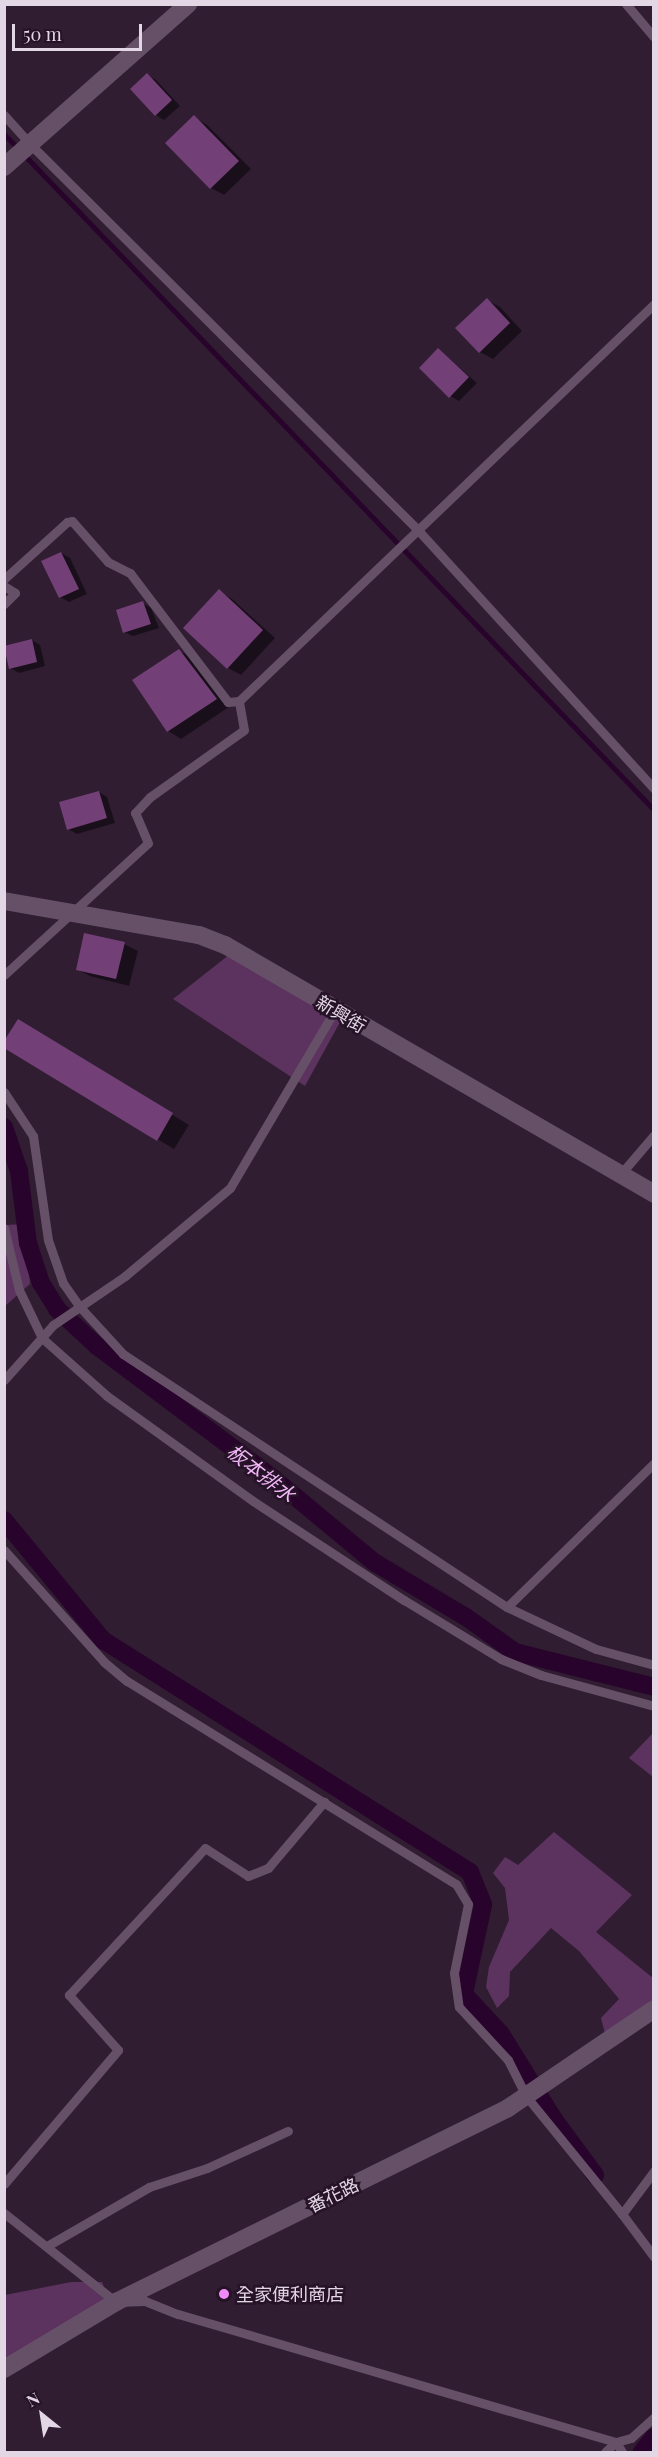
<!DOCTYPE html>
<html>
<head>
<meta charset="utf-8">
<style>
  body { margin:0 }
  #map { position:relative; width:658px; height:2457px; overflow:hidden; background:#301d32; font-family:"Playfair Display","Noto Sans TC",serif }
  div>[style] { position:absolute }
  .green>* { inset:0; background:#5c325f }
  .shadow>* { inset:0; background:#0007 }
  .stream>* { height:5px; margin:-2.5px; padding:0 2.5px; transform-origin:2.5px; border-radius:2.5px; background:#28032b }
  .canal>* { height:18px; margin:-9px; padding:0 9px; transform-origin:9px; border-radius:9px; background:#28032b }
  .building>* { inset:0; background:#733f77 }
  .lane>* { height:9px; margin:-4.5px; padding:0 4.5px; transform-origin:4.5px; border-radius:4.5px; background:#665068 }
  .street>* { height:18px; margin:-9px; padding:0 9px; transform-origin:9px; border-radius:9px; background:#665068 }
  .secondary>* { height:18px; margin:-9px; padding:0 9px; transform-origin:9px; border-radius:9px; background:#665068 }
  .dots>* { width:16px; height:16px; translate:-50% -50%; box-sizing:border-box; border:3px solid #261328; border-radius:50% }
  span { translate:-50% -50%; white-space:nowrap; text-align:center; line-height:1.15; -webkit-text-stroke:5px #261328; paint-order:stroke }
  .street-label { font-size:18px; color:#e4d7e5 }
  .poi-label { font-size:18px; color:#e4d7e5 }
  .left { translate:0 -50%; text-align:left }
  .water-label { font-size:20px; color:#f3b7f7; font-style:italic }
  .frame { position:absolute; inset:0; border:6px solid #e4d7e5; pointer-events:none }
  .north { position:absolute; left:12px; top:2385px; width:60px; height:60px; -webkit-text-stroke:4px #261328; paint-order:stroke; rotate:330deg; font-size:16px; font-weight:700; line-height:24px; text-align:center; color:#e4d7e5 }
  .north::after { content:''; display:block; margin:auto; width:21px; height:27px; background:#e4d7e5; clip-path:polygon(50% 0,100% 100%,50% 72%,0 100%) }
  .scale { position:absolute; left:12px; top:24px; width:130px; height:27px; box-sizing:border-box; border:3px solid #e4d7e5; border-top:0; padding-left:8px; font-size:18px; line-height:21px; white-space:nowrap; color:#e4d7e5; -webkit-text-stroke:4px #261328; paint-order:stroke }
</style>
</head>
<body>
<div id="map">
  <div class="green">
    <i style="clip-path:polygon(239px 947px,345px 1013px,305px 1086px,173px 999px)"></i>
    <i style="clip-path:polygon(26px 1224px,30px 1284px,5px 1306px,5px 1225px)"></i>
    <i style="clip-path:polygon(653px 1733px,653px 1777px,629px 1758px)"></i>
    <i style="clip-path:polygon(554px 1832px,632px 1895px,596px 1932px,653px 1978px,653px 2007px,606px 2038px,601px 2018px,619px 1999px,579px 1951px,551px 1928px,510px 1972px,509px 1996px,497px 2008px,486px 1987px,489px 1967px,509px 1920px,505px 1888px,493px 1873px,505px 1857px,518px 1865px)"></i>
    <i style="clip-path:polygon(71px 2282px,102px 2282px,109px 2299px,5px 2362px,5px 2295px)"></i>
  </div>
  <div class="shadow">
    <i style="clip-path:polygon(147px 75px,156px 80px,180px 106px,164px 120px,156px 115px)"></i>
    <i style="clip-path:polygon(194px 117px,207px 125px,251px 169px,224px 195px,211px 188px)"></i>
    <i style="clip-path:polygon(487px 300px,500px 307px,522px 331px,493px 359px,480px 352px)"></i>
    <i style="clip-path:polygon(439px 350px,477px 383px,459px 401px,450px 396px)"></i>
    <i style="clip-path:polygon(61px 553px,70px 558px,87px 594px,69px 602px,60px 597px)"></i>
    <i style="clip-path:polygon(219px 591px,232px 599px,275px 638px,241px 675px,228px 668px)"></i>
    <i style="clip-path:polygon(143px 603px,151px 608px,159px 628px,133px 636px,124px 632px)"></i>
    <i style="clip-path:polygon(32px 640px,40px 645px,45px 666px,19px 673px,10px 668px)"></i>
    <i style="clip-path:polygon(179px 651px,193px 658px,229px 707px,181px 739px,168px 731px)"></i>
    <i style="clip-path:polygon(99px 792px,107px 797px,115px 823px,77px 834px,68px 829px)"></i>
    <i style="clip-path:polygon(124px 944px,138px 951px,129px 986px,90px 976px,77px 969px)"></i>
    <i style="clip-path:polygon(35px 1031px,189px 1125px,174px 1149px,157px 1139px)"></i>
  </div>
  <div class="stream">
    <i style="left:4px;top:134px;width:938px;rotate:46.12deg"></i>
  </div>
  <div class="canal">
    <i style="left:4px;top:1127px;width:46px;rotate:71.2deg"></i>
    <i style="left:19px;top:1171px;width:73px;rotate:82.9deg"></i>
    <i style="left:28px;top:1243px;width:42px;rotate:72deg"></i>
    <i style="left:41px;top:1283px;width:31px;rotate:58deg"></i>
    <i style="left:57px;top:1309px;width:54px;rotate:42.8deg"></i>
    <i style="left:97px;top:1346px;width:221px;rotate:36.9deg"></i>
    <i style="left:274px;top:1479px;width:130px;rotate:39.7deg"></i>
    <i style="left:374px;top:1562px;width:107px;rotate:30.9deg"></i>
    <i style="left:466px;top:1617px;width:60px;rotate:35.5deg"></i>
    <i style="left:515px;top:1652px;width:143px;rotate:14.1deg"></i>
    <i style="left:4px;top:1520px;width:156px;rotate:50.5deg"></i>
    <i style="left:103px;top:1640px;width:434px;rotate:32.3deg"></i>
    <i style="left:470px;top:1872px;width:35px;rotate:68deg"></i>
    <i style="left:483px;top:1905px;width:91px;rotate:102.1deg"></i>
    <i style="left:464px;top:1994px;width:54px;rotate:47.2deg"></i>
    <i style="left:501px;top:2034px;width:99px;rotate:58.2deg"></i>
    <i style="left:553px;top:2118px;width:71px;rotate:53.6deg"></i>
    <i style="left:642px;top:2452px;width:19px;rotate:-51deg"></i>
  </div>
  <div class="building">
    <i style="clip-path:polygon(147px 73px,172px 100px,155px 116px,130px 89px)"></i>
    <i style="clip-path:polygon(194px 115px,239px 161px,210px 189px,165px 143px)"></i>
    <i style="clip-path:polygon(487px 298px,510px 323px,479px 353px,455px 328px)"></i>
    <i style="clip-path:polygon(438px 348px,469px 377px,449px 398px,419px 368px)"></i>
    <i style="clip-path:polygon(61px 552px,79px 589px,59px 598px,41px 561px)"></i>
    <i style="clip-path:polygon(219px 589px,263px 630px,227px 669px,183px 628px)"></i>
    <i style="clip-path:polygon(143px 601px,151px 624px,123px 633px,116px 610px)"></i>
    <i style="clip-path:polygon(32px 639px,37px 662px,9px 669px,4px 646px)"></i>
    <i style="clip-path:polygon(179px 649px,217px 699px,167px 732px,132px 680px)"></i>
    <i style="clip-path:polygon(99px 791px,107px 818px,67px 830px,59px 802px)"></i>
    <i style="clip-path:polygon(84px 933px,125px 942px,116px 979px,76px 970px)"></i>
    <i style="clip-path:polygon(18px 1019px,173px 1113px,157px 1141px,4px 1048px,4px 1041px)"></i>
  </div>
  <div class="lane">
    <i style="left:626px;top:4px;width:43px;rotate:49.7deg"></i>
    <i style="left:4px;top:115px;width:38px;rotate:48deg"></i>
    <i style="left:29px;top:143px;width:547px;rotate:44.85deg"></i>
    <i style="left:417px;top:529px;width:352px;rotate:47.6deg"></i>
    <i style="left:4px;top:579px;width:85px;rotate:-42.1deg"></i>
    <i style="left:67px;top:522px;width:5px;rotate:-11deg"></i>
    <i style="left:72px;top:521px;width:55px;rotate:48.7deg"></i>
    <i style="left:108px;top:562px;width:25px;rotate:27deg"></i>
    <i style="left:130px;top:573px;width:162px;rotate:52.8deg"></i>
    <i style="left:228px;top:702px;width:11px;rotate:-5deg"></i>
    <i style="left:4px;top:586px;width:13px;rotate:32deg"></i>
    <i style="left:15px;top:593px;width:16px;rotate:135deg"></i>
    <i style="left:4px;top:975px;width:195px;rotate:-42.5deg"></i>
    <i style="left:148px;top:843px;width:33px;rotate:-113deg"></i>
    <i style="left:135px;top:813px;width:22px;rotate:-47deg"></i>
    <i style="left:150px;top:797px;width:115px;rotate:-35.5deg"></i>
    <i style="left:244px;top:730px;width:29px;rotate:-100deg"></i>
    <i style="left:239px;top:701px;width:574px;rotate:-43.73deg"></i>
    <i style="left:4px;top:1092px;width:53px;rotate:56.6deg"></i>
    <i style="left:33px;top:1136px;width:105px;rotate:81.8deg"></i>
    <i style="left:48px;top:1240px;width:46px;rotate:70.8deg"></i>
    <i style="left:63px;top:1283px;width:29px;rotate:55deg"></i>
    <i style="left:80px;top:1307px;width:64px;rotate:47.5deg"></i>
    <i style="left:123px;top:1354px;width:460px;rotate:33.4deg"></i>
    <i style="left:507px;top:1607px;width:206px;rotate:-44.4deg"></i>
    <i style="left:619px;top:1176px;width:54px;rotate:-49.5deg"></i>
    <i style="left:4px;top:1228px;width:64px;rotate:76.4deg"></i>
    <i style="left:19px;top:1290px;width:53px;rotate:64.4deg"></i>
    <i style="left:42px;top:1338px;width:87px;rotate:41.7deg"></i>
    <i style="left:107px;top:1396px;width:180px;rotate:35.7deg"></i>
    <i style="left:253px;top:1501px;width:181px;rotate:33.3deg"></i>
    <i style="left:404px;top:1600px;width:114px;rotate:31.3deg"></i>
    <i style="left:501px;top:1659px;width:43px;rotate:21.8deg"></i>
    <i style="left:541px;top:1675px;width:117px;rotate:15.3deg"></i>
    <i style="left:4px;top:1380px;width:74px;rotate:-48.3deg"></i>
    <i style="left:53px;top:1325px;width:87px;rotate:-34.2deg"></i>
    <i style="left:125px;top:1276px;width:137px;rotate:-40deg"></i>
    <i style="left:230px;top:1188px;width:207px;rotate:-59.5deg"></i>
    <i style="left:4px;top:1550px;width:150px;rotate:48.2deg"></i>
    <i style="left:104px;top:1662px;width:30px;rotate:40deg"></i>
    <i style="left:127px;top:1681px;width:387px;rotate:31.7deg"></i>
    <i style="left:456px;top:1884px;width:23px;rotate:59deg"></i>
    <i style="left:468px;top:1904px;width:70px;rotate:101.5deg"></i>
    <i style="left:454px;top:1973px;width:34px;rotate:82deg"></i>
    <i style="left:459px;top:2007px;width:72px;rotate:47.2deg"></i>
    <i style="left:508px;top:2060px;width:40px;rotate:63.4deg"></i>
    <i style="left:526px;top:2096px;width:152px;rotate:50.9deg"></i>
    <i style="left:622px;top:2214px;width:54px;rotate:53.3deg"></i>
    <i style="left:507px;top:1607px;width:98px;rotate:25.3deg"></i>
    <i style="left:596px;top:1649px;width:60px;rotate:15.4deg"></i>
    <i style="left:4px;top:2184px;width:176px;rotate:-49.6deg"></i>
    <i style="left:118px;top:2050px;width:74px;rotate:-131.7deg"></i>
    <i style="left:69px;top:1995px;width:200px;rotate:-47.2deg"></i>
    <i style="left:205px;top:1848px;width:51px;rotate:33.1deg"></i>
    <i style="left:248px;top:1876px;width:22px;rotate:-22deg"></i>
    <i style="left:268px;top:1868px;width:87px;rotate:-49.7deg"></i>
    <i style="left:4px;top:2213px;width:143px;rotate:38.5deg"></i>
    <i style="left:116px;top:2302px;width:29px;rotate:-2deg"></i>
    <i style="left:145px;top:2301px;width:35px;rotate:22deg"></i>
    <i style="left:178px;top:2314px;width:456px;rotate:16.3deg"></i>
    <i style="left:616px;top:2442px;width:12px;rotate:59deg"></i>
    <i style="left:622px;top:2214px;width:54px;rotate:-53.3deg"></i>
    <i style="left:47px;top:2246px;width:118px;rotate:-30deg"></i>
    <i style="left:149px;top:2187px;width:61px;rotate:-18.1deg"></i>
    <i style="left:207px;top:2168px;width:89px;rotate:-24.6deg"></i>
    <i style="left:605px;top:2452px;width:15px;rotate:-42deg"></i>
    <i style="left:616px;top:2442px;width:16px;rotate:-15deg"></i>
    <i style="left:631px;top:2438px;width:31px;rotate:-42deg"></i>
  </div>
  <div class="street">
    <i style="left:4px;top:167px;width:246px;rotate:-41.5deg"></i>
  </div>
  <div class="secondary">
    <i style="left:4px;top:901px;width:198px;rotate:9.9deg"></i>
    <i style="left:199px;top:935px;width:28px;rotate:21deg"></i>
    <i style="left:225px;top:945px;width:496px;rotate:30.1deg"></i>
    <i style="left:4px;top:2369px;width:131px;rotate:-30.9deg"></i>
    <i style="left:116px;top:2302px;width:437px;rotate:-26.3deg"></i>
    <i style="left:508px;top:2108px;width:176px;rotate:-34.1deg"></i>
  </div>
  <div class="dots">
    <i style="left:224px;top:2294px;background:#ef8bf7"></i>
  </div>
  <div class="street-label">
    <span style="left:341px;top:1014px;rotate:31deg">新興街</span>
    <span style="left:333px;top:2195px;rotate:-26deg">番花路</span>
  </div>
  <div class="poi-label">
    <span class="left" style="left:236px;top:2294px">全家便利商店</span>
  </div>
  <div class="water-label">
    <span style="left:262px;top:1472px;rotate:38deg">板本排水</span>
  </div>
  <div class="frame"></div>
  <div class="north">N</div>
  <div class="scale">50 m</div>
</div>
</body>
</html>
